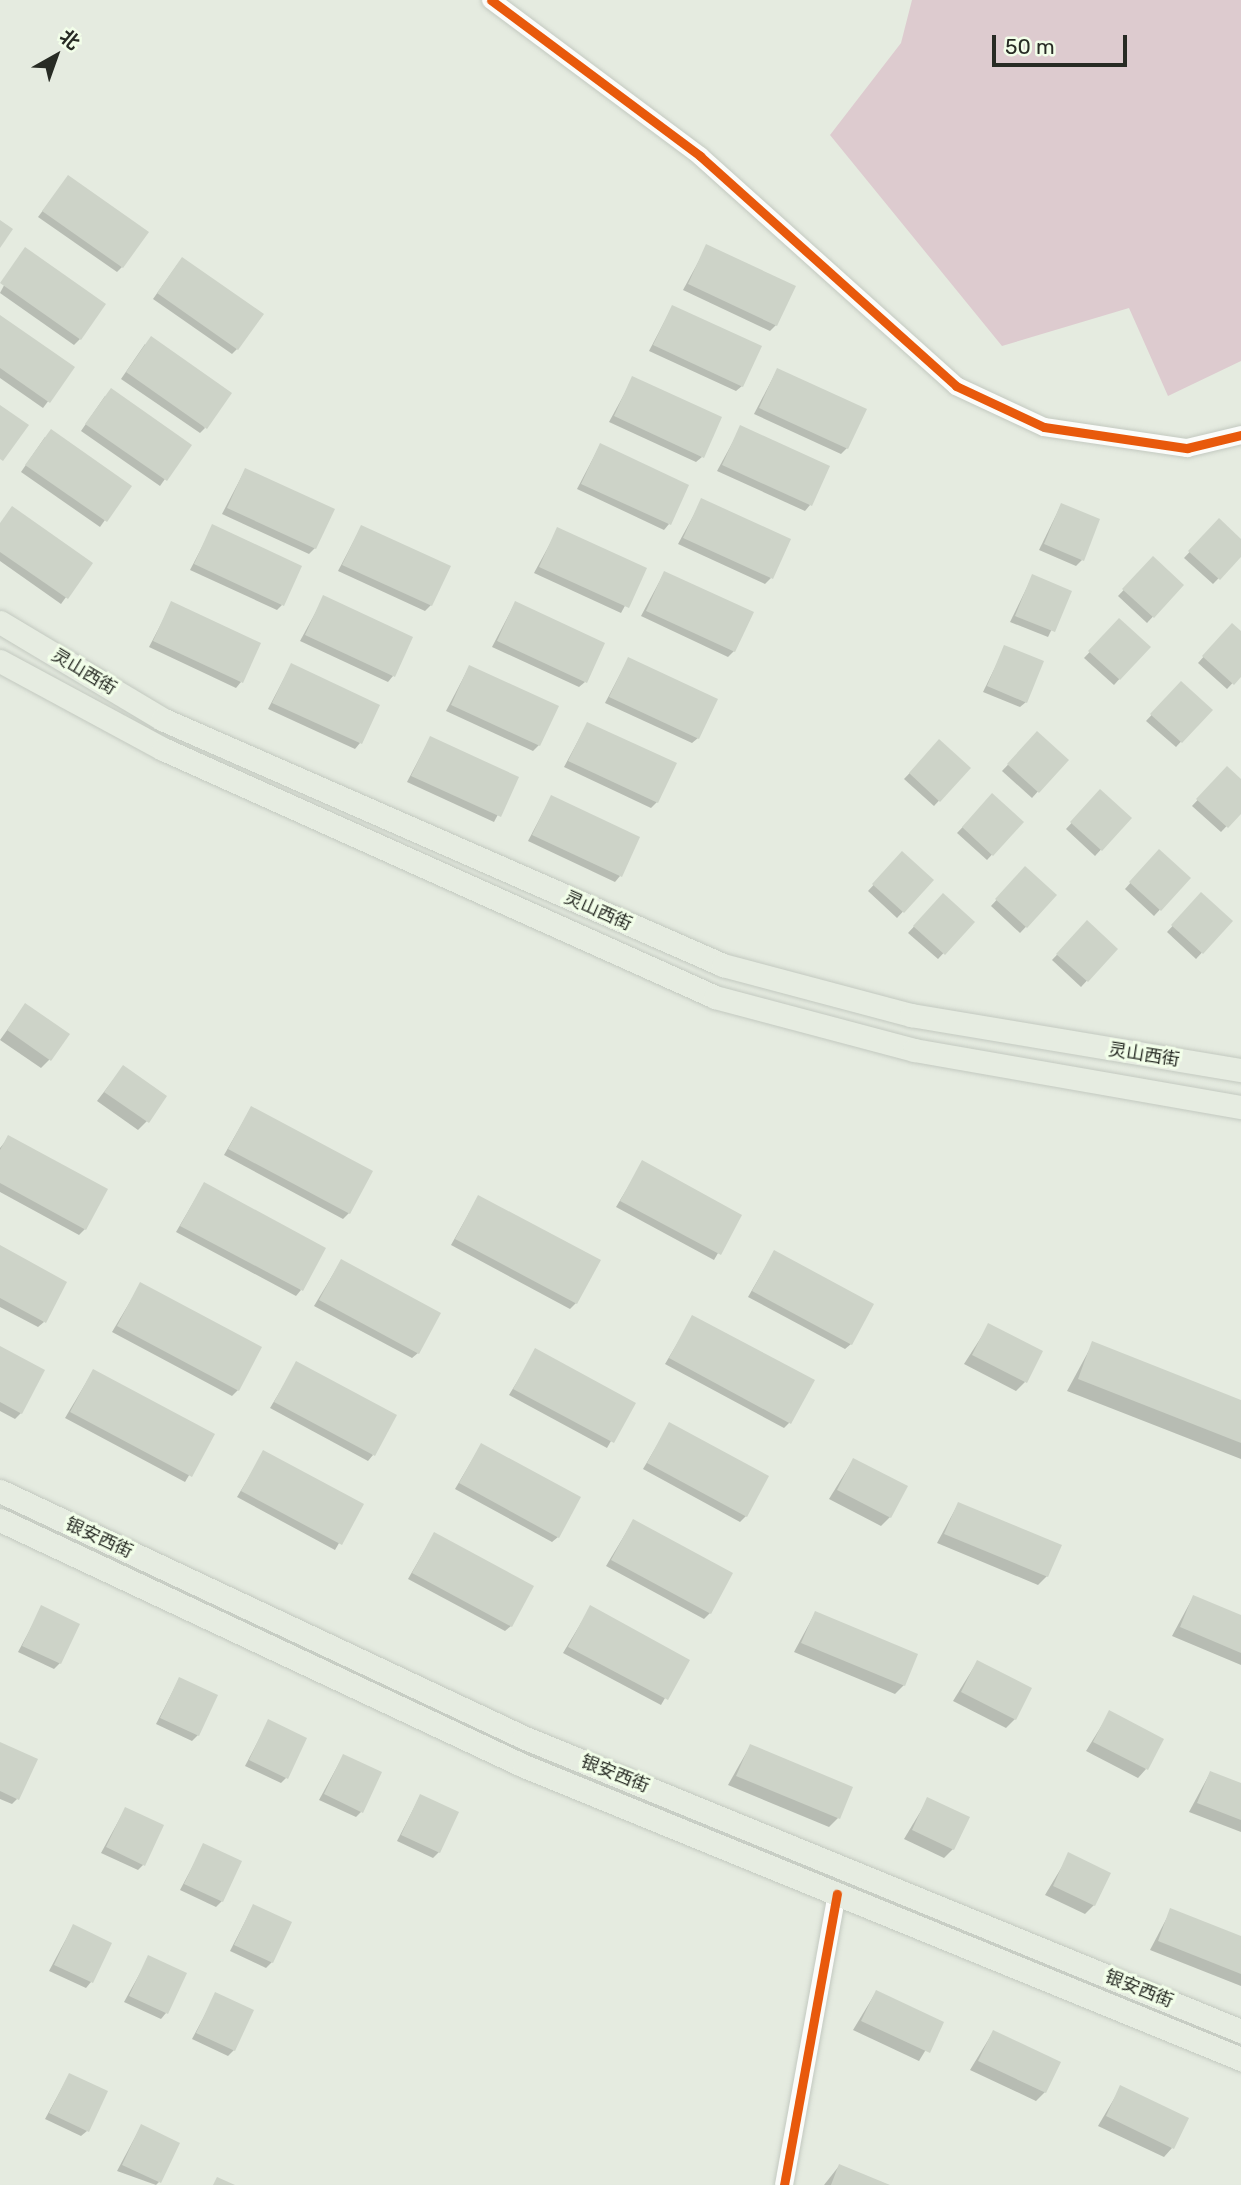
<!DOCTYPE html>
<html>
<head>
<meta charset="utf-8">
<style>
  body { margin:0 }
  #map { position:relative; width:1241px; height:2185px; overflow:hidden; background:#e5ebe0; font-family:Rubik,"Noto Sans SC",sans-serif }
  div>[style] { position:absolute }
  .forest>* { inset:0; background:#ddcbcf }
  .shadow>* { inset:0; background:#0003 }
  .building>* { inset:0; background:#cdd3c8 }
  .roads { filter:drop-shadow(0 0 2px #c3c9c0) drop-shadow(0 0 2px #c3c9c0) }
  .minor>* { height:18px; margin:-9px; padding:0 9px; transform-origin:9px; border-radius:9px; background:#fbfcfa }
  .major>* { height:23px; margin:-11.5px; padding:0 11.5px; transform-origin:11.5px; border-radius:11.5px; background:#e6ece1 }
  .cycleway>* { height:9px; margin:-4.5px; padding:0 4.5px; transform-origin:4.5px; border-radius:4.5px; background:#e8590c }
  span { translate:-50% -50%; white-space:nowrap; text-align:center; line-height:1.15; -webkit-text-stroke:6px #f2fee9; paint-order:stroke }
  .street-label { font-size:18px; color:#272b24 }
  .north { position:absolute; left:21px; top:21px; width:70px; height:70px; -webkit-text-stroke:5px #f2fee9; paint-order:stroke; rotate:40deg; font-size:19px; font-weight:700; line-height:28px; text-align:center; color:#272b24 }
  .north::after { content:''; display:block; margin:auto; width:24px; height:32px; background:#272b24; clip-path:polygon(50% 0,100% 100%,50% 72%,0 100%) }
  .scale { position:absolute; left:992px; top:35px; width:135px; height:32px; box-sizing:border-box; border:4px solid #272b24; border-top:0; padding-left:9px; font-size:21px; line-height:24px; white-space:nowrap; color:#272b24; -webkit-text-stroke:5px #f2fee9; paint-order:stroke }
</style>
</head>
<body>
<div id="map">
  <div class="forest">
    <i style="clip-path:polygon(912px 0,1241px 0,1241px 361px,1168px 396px,1129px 308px,1002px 346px,830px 135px,901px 43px)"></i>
  </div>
  <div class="shadow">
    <i style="clip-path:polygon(68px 177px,122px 267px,117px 272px,38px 217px)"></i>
    <i style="clip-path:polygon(707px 246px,776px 325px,770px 331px,683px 290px)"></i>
    <i style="clip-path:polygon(20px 255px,80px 339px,74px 345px,0 293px)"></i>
    <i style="clip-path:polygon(177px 265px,237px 349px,232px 354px,153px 299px)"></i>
    <i style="clip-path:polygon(672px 307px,742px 386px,736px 391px,649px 351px)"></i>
    <i style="clip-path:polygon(0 317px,73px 368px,43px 408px,0 378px)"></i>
    <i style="clip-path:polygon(145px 344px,205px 428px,200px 433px,121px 379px)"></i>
    <i style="clip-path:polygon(777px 370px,847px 448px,841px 454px,754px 414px)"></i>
    <i style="clip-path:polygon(633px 378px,702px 457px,696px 462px,609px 422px)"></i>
    <i style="clip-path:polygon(105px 396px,189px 445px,160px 486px,81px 431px)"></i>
    <i style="clip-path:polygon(741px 427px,810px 505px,805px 511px,717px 471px)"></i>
    <i style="clip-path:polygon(45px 437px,129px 486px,100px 527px,21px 472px)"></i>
    <i style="clip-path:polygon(600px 445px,669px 524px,664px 530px,577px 489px)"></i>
    <i style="clip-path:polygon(245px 470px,315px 548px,309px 554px,222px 514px)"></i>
    <i style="clip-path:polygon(702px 500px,771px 578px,765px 584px,678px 544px)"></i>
    <i style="clip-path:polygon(1061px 505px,1082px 560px,1076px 566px,1039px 550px)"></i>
    <i style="clip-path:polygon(1219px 520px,1241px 541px,1241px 555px,1213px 584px,1184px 558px)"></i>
    <i style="clip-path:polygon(0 523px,90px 564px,61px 604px,0 561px)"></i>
    <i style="clip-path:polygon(213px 526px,282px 605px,277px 610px,190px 570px)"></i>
    <i style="clip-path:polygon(361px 527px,431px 605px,425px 611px,338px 571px)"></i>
    <i style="clip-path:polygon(558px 529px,645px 569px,621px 613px,534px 573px)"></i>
    <i style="clip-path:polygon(1153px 559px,1182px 585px,1147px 623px,1118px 596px)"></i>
    <i style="clip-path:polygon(664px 573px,734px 651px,728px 657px,641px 616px)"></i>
    <i style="clip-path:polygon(1032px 577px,1070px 592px,1048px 637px,1010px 622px)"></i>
    <i style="clip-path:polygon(324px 597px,393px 676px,388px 682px,300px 641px)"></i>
    <i style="clip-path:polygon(172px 603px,241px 682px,236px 688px,149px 647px)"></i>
    <i style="clip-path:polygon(515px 603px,585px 682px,579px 687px,492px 647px)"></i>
    <i style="clip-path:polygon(1119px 621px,1148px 647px,1114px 685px,1084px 658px)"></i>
    <i style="clip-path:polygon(1232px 625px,1241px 633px,1241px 674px,1227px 689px,1198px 663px)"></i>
    <i style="clip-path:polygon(1005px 647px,1026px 702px,1020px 707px,983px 692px)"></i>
    <i style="clip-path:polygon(628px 659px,698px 738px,692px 743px,605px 703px)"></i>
    <i style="clip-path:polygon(291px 665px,360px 743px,355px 749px,268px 709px)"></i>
    <i style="clip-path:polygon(469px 667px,539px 745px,533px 751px,446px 711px)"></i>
    <i style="clip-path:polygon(1181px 683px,1210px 710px,1176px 747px,1146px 721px)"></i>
    <i style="clip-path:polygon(587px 724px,657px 802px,651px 808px,564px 767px)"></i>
    <i style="clip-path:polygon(1037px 734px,1066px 760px,1032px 798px,1002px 771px)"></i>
    <i style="clip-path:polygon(430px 738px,517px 778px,494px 822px,407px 782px)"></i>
    <i style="clip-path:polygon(939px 742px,968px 769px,934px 806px,904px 779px)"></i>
    <i style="clip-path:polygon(1227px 768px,1241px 781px,1241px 811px,1221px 832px,1192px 806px)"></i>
    <i style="clip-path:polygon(1100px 792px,1130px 818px,1095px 856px,1066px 829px)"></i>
    <i style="clip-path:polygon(992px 796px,1021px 823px,987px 860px,957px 833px)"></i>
    <i style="clip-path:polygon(551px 797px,620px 876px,615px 882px,528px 841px)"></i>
    <i style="clip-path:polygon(1159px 851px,1189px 878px,1154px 916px,1125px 889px)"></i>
    <i style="clip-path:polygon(902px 854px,932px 880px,897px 918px,868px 891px)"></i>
    <i style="clip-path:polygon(1025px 869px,1055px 896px,1020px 933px,991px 906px)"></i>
    <i style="clip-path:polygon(943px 895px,972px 922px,938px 959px,908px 933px)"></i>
    <i style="clip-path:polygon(1201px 895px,1231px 921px,1196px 959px,1167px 932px)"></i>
    <i style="clip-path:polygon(1087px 923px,1116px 949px,1081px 987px,1052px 960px)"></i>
    <i style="clip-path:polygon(25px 1005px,50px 1059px,41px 1068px,0 1040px)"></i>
    <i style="clip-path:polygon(123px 1067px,147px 1121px,138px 1130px,97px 1101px)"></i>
    <i style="clip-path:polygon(251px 1108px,349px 1213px,343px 1219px,224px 1155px)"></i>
    <i style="clip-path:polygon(9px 1137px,85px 1229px,79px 1235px,0 1192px,0 1148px)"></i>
    <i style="clip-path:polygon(643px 1162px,740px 1215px,714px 1260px,616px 1207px)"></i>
    <i style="clip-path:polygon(204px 1184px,301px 1290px,296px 1296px,176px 1232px)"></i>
    <i style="clip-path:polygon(478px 1197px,576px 1303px,570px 1309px,451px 1245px)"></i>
    <i style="clip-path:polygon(0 1247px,44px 1322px,38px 1327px,0 1307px)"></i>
    <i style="clip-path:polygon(774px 1252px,851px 1344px,845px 1349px,748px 1297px)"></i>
    <i style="clip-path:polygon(341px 1261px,418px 1353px,412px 1358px,314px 1306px)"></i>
    <i style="clip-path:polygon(140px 1285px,238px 1390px,232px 1396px,112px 1332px)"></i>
    <i style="clip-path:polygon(693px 1317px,790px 1422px,784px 1428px,665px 1364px)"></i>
    <i style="clip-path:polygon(989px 1325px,1025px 1382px,1016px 1391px,964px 1364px)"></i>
    <i style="clip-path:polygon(1093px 1343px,1241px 1402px,1241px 1459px,1067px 1391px)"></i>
    <i style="clip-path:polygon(0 1348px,21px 1413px,15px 1419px,0 1411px)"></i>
    <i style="clip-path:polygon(536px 1351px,633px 1403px,607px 1448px,509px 1395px)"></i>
    <i style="clip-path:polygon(297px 1363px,373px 1455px,368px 1461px,270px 1408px)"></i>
    <i style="clip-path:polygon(93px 1371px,213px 1435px,185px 1482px,65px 1418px)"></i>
    <i style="clip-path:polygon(669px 1425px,746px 1516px,740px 1522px,643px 1469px)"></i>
    <i style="clip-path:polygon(481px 1445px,558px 1537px,552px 1542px,455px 1489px)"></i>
    <i style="clip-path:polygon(264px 1452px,361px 1505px,335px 1550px,237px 1497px)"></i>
    <i style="clip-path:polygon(853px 1460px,890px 1517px,881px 1526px,829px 1499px)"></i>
    <i style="clip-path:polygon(958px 1504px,1047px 1576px,1038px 1585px,937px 1543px)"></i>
    <i style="clip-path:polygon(633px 1521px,710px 1613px,704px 1619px,606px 1566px)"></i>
    <i style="clip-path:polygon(434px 1534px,511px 1626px,505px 1631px,408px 1579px)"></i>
    <i style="clip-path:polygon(1193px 1597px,1241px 1617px,1241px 1665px,1172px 1636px)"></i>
    <i style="clip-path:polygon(42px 1607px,60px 1663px,54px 1669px,18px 1652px)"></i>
    <i style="clip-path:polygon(590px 1608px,687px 1660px,661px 1705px,563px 1653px)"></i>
    <i style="clip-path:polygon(815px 1613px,904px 1685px,895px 1694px,794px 1652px)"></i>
    <i style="clip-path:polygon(977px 1662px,1015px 1719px,1006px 1728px,953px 1701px)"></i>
    <i style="clip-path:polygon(179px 1679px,198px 1735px,192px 1741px,156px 1724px)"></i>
    <i style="clip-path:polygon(1110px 1712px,1146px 1769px,1138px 1778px,1086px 1751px)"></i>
    <i style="clip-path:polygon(268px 1722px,286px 1778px,281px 1783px,245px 1766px)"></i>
    <i style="clip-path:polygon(0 1743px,17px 1799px,12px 1804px,0 1799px)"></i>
    <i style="clip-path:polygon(750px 1746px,851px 1788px,838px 1818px,829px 1827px,728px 1785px)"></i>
    <i style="clip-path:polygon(343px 1756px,361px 1812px,356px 1817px,319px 1800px)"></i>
    <i style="clip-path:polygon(1210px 1773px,1241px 1785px,1241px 1832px,1189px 1812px)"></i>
    <i style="clip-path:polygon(420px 1796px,439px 1852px,433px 1858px,397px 1841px)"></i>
    <i style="clip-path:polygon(928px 1799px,953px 1849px,944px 1858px,904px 1839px)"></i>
    <i style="clip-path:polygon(125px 1809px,143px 1865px,138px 1870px,101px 1853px)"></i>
    <i style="clip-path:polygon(204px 1845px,222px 1901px,216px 1907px,180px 1890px)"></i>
    <i style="clip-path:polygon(1069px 1855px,1094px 1905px,1085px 1914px,1045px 1895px)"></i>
    <i style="clip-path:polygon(253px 1906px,272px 1962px,266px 1968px,230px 1951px)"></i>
    <i style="clip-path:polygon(1171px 1910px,1241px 1938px,1241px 1986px,1150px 1950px)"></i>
    <i style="clip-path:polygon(73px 1926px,91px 1982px,86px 1988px,49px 1971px)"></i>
    <i style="clip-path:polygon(149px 1957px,166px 2013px,161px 2019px,124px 2002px)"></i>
    <i style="clip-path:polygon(876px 1992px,942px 2023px,919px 2061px,853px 2030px)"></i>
    <i style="clip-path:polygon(216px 1994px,234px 2050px,228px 2056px,192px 2039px)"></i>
    <i style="clip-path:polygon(993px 2032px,1045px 2092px,1036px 2101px,970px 2070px)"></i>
    <i style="clip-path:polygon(69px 2075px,87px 2131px,81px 2136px,45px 2119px)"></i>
    <i style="clip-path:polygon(1121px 2087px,1172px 2148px,1164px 2157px,1098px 2126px)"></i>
    <i style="clip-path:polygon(141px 2126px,159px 2182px,156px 2185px,117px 2171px)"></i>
    <i style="clip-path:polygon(839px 2166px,886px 2185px,824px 2185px)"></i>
  </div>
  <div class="building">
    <i style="clip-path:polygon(68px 175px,149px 232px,123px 268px,42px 211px)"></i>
    <i style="clip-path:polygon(0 220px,13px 229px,0 248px)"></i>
    <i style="clip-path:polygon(706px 244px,796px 286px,777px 326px,688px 284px)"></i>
    <i style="clip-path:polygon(25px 247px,106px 304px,81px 340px,0 283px)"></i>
    <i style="clip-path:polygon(182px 257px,264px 314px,238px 350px,157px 293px)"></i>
    <i style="clip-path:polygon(672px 305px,762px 346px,743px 387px,653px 345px)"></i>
    <i style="clip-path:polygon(0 315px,75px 367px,50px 403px,0 368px)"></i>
    <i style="clip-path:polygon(151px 336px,232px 393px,207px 429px,126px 372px)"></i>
    <i style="clip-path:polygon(777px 368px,867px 409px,848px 449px,759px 408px)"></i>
    <i style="clip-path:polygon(632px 376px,722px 417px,704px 458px,614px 416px)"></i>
    <i style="clip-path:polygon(111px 388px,192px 445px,167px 481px,85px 424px)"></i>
    <i style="clip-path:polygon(0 405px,29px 425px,3px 461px,0 459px)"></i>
    <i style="clip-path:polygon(740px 425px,830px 466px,812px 506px,722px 465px)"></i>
    <i style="clip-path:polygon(51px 429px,132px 486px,107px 522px,25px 465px)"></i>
    <i style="clip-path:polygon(600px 443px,689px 485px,671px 525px,581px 484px)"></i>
    <i style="clip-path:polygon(245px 468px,335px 509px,316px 549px,227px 508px)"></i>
    <i style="clip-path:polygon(701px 498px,791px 539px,773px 579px,683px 538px)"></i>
    <i style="clip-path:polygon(1061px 503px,1100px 519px,1084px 561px,1044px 544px)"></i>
    <i style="clip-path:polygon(12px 506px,93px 563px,68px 599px,0 552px,0 523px)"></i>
    <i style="clip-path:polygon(1219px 518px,1241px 539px,1241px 557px,1220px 580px,1188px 551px)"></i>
    <i style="clip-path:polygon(212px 524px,302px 566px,284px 606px,194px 564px)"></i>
    <i style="clip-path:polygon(361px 525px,451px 566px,432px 606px,342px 565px)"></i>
    <i style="clip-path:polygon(557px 527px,647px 568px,629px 608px,539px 567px)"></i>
    <i style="clip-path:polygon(1153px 556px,1184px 585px,1154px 618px,1122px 589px)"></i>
    <i style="clip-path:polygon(664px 571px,754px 612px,735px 652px,646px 611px)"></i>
    <i style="clip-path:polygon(1032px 574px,1072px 591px,1055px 632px,1015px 616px)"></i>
    <i style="clip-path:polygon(323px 595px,413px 637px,395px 677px,305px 635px)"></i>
    <i style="clip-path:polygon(171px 601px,261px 643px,243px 683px,153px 641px)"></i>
    <i style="clip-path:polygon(515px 601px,605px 643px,587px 683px,497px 641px)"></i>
    <i style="clip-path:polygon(1119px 618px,1151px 647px,1120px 680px,1088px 651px)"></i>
    <i style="clip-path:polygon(1232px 623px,1241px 631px,1241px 677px,1234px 685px,1202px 656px)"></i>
    <i style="clip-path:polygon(1004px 645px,1044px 661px,1027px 703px,987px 686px)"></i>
    <i style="clip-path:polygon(628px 657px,718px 699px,699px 739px,609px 697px)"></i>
    <i style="clip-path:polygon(291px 663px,380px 705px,362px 744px,272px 703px)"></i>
    <i style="clip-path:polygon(469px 665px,559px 706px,540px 746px,451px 705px)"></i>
    <i style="clip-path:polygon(1181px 681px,1213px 710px,1182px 743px,1150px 714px)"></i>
    <i style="clip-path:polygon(587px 722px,677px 763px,658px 803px,568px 761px)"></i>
    <i style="clip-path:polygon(1037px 731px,1069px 760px,1039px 793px,1007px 764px)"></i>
    <i style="clip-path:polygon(430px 736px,519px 777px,501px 817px,411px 776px)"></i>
    <i style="clip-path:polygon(939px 739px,971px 768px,940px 802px,909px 773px)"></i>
    <i style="clip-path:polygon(1227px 766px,1241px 779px,1241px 814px,1228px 828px,1196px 799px)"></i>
    <i style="clip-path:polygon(1100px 789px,1132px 818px,1102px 851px,1070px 822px)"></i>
    <i style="clip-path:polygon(992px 793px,1024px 822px,993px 856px,962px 827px)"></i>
    <i style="clip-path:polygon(551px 795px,640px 837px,622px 877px,532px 835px)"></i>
    <i style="clip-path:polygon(1159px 849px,1191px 878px,1161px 911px,1129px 882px)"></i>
    <i style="clip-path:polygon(902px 851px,934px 880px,904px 913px,872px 884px)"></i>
    <i style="clip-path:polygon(1025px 866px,1057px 895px,1027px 928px,995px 899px)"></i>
    <i style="clip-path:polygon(1201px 892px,1233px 921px,1203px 954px,1171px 925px)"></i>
    <i style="clip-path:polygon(943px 893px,975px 922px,945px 955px,913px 926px)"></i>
    <i style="clip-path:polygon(1087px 920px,1118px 949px,1088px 982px,1056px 954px)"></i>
    <i style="clip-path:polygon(25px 1003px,70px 1034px,51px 1061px,7px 1030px)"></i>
    <i style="clip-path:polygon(123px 1065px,167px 1096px,149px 1123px,104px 1092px)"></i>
    <i style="clip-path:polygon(251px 1106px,373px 1171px,350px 1214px,228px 1149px)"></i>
    <i style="clip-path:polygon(8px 1135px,108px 1189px,86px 1230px,0 1183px,0 1150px)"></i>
    <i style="clip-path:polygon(642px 1160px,742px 1215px,721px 1255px,620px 1201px)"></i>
    <i style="clip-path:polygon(204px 1182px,326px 1248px,303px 1291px,180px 1226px)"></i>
    <i style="clip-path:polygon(478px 1195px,601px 1260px,577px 1304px,455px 1239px)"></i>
    <i style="clip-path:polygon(0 1245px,67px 1282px,46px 1323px,0 1298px)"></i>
    <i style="clip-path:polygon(774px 1250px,874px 1304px,852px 1345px,752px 1291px)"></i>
    <i style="clip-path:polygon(341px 1259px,441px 1313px,419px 1354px,319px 1300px)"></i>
    <i style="clip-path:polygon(140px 1282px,262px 1347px,239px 1391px,117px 1326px)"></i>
    <i style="clip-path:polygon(692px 1315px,815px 1380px,791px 1424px,669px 1358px)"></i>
    <i style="clip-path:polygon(988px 1323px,1043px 1351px,1027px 1383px,972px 1355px)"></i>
    <i style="clip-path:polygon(1092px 1341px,1241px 1400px,1241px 1443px,1078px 1379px)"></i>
    <i style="clip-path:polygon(0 1346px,45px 1370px,22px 1414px,0 1402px)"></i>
    <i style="clip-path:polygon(535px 1348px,636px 1403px,614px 1443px,513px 1389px)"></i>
    <i style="clip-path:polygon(296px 1361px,397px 1415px,375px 1456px,274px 1402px)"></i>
    <i style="clip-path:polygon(93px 1369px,215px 1434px,192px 1477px,70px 1412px)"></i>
    <i style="clip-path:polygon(669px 1422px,769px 1476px,747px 1517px,647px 1463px)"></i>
    <i style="clip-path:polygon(481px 1443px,581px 1497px,559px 1538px,459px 1483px)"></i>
    <i style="clip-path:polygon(263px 1450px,364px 1504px,342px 1545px,241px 1491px)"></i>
    <i style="clip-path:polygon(853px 1458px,908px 1486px,891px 1518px,837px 1490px)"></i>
    <i style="clip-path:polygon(958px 1502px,1062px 1545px,1048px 1577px,944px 1534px)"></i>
    <i style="clip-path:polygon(633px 1519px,733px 1573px,711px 1614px,611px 1560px)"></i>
    <i style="clip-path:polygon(434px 1532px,534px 1586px,512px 1627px,412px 1573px)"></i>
    <i style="clip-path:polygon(1193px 1595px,1241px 1615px,1241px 1653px,1180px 1627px)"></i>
    <i style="clip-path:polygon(41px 1605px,80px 1624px,61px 1664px,22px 1646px)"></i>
    <i style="clip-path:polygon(590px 1605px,690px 1660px,668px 1700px,568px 1647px)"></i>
    <i style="clip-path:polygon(815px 1611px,918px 1654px,905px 1686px,801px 1643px)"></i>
    <i style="clip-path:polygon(977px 1660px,1032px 1688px,1016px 1720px,961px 1692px)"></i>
    <i style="clip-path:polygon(179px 1677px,218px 1695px,199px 1736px,160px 1718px)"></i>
    <i style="clip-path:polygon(1109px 1710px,1164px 1739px,1148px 1770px,1093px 1742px)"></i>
    <i style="clip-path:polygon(268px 1719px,307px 1738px,288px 1779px,249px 1760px)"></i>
    <i style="clip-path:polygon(0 1742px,38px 1759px,19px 1800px,0 1791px)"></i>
    <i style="clip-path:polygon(750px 1744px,853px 1787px,840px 1819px,736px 1776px)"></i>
    <i style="clip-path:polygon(343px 1754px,382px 1772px,363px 1813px,324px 1794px)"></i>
    <i style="clip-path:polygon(1210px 1771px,1241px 1783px,1241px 1820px,1197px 1803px)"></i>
    <i style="clip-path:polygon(420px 1794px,459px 1812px,440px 1853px,401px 1835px)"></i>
    <i style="clip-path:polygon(927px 1797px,970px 1817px,954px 1850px,912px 1830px)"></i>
    <i style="clip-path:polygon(125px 1807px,164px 1825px,145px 1866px,106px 1847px)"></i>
    <i style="clip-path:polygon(203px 1843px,242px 1861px,223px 1902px,184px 1884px)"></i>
    <i style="clip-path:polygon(1068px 1852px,1111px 1873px,1095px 1906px,1053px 1886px)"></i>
    <i style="clip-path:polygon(253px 1904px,292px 1922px,273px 1963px,234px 1945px)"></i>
    <i style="clip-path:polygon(1170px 1908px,1241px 1936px,1241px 1974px,1158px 1941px)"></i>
    <i style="clip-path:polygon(73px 1924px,112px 1943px,93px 1983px,54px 1965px)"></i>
    <i style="clip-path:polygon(148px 1955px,187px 1973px,168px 2014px,129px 1996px)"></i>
    <i style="clip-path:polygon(876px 1990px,944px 2022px,930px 2053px,861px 2021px)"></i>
    <i style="clip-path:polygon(215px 1992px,254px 2010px,235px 2051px,196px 2033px)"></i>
    <i style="clip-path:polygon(993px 2030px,1061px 2062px,1046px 2093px,978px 2061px)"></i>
    <i style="clip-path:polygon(69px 2073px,108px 2091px,89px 2132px,49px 2113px)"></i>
    <i style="clip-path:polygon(1120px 2085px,1189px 2118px,1174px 2149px,1106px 2116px)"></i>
    <i style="clip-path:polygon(141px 2124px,180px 2143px,161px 2183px,122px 2165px)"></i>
    <i style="clip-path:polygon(839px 2164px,890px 2185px,831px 2185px)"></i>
    <i style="clip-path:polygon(217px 2177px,235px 2185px,213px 2185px)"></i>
  </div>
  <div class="roads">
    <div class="minor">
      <i style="left:491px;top:0;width:261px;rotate:36.7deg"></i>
      <i style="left:700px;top:156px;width:344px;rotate:41.9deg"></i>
      <i style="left:956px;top:386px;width:97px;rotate:25deg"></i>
      <i style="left:1044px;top:427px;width:145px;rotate:8.4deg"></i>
      <i style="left:1187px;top:448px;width:56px;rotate:-13.5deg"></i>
      <i style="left:784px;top:2185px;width:296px;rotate:-79.7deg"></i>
    </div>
    <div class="major">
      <i style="left:0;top:622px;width:189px;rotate:30.9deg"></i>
      <i style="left:162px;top:719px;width:613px;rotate:23.68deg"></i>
      <i style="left:723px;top:965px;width:195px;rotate:14.9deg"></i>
      <i style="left:911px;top:1015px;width:335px;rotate:9.5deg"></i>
      <i style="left:0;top:661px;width:185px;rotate:28.4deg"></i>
      <i style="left:163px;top:749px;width:605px;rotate:24.19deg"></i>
      <i style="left:715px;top:997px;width:206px;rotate:14.9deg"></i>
      <i style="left:914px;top:1050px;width:332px;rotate:9.9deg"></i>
      <i style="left:0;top:1491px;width:578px;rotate:25.19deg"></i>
      <i style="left:523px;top:1737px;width:776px;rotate:22.27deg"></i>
      <i style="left:0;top:1520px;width:579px;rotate:25.15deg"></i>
      <i style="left:524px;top:1766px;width:775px;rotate:22.23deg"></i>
    </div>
  </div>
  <div class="cycleway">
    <i style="left:491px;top:0;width:261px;rotate:36.7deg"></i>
    <i style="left:700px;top:156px;width:344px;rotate:41.9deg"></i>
    <i style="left:956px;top:386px;width:97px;rotate:25deg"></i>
    <i style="left:1044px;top:427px;width:145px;rotate:8.4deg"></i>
    <i style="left:1187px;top:448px;width:56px;rotate:-13.5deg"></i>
    <i style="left:784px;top:2185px;width:296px;rotate:-79.7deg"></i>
  </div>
  <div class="street-label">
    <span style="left:84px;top:672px;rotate:31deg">灵山西街</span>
    <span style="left:598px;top:911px;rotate:24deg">灵山西街</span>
    <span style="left:1144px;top:1055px;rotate:9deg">灵山西街</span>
    <span style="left:99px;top:1538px;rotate:25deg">银安西街</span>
    <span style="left:615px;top:1774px;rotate:22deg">银安西街</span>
    <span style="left:1139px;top:1989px;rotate:22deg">银安西街</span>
  </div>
  <div class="north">北</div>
  <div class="scale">50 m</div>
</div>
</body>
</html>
